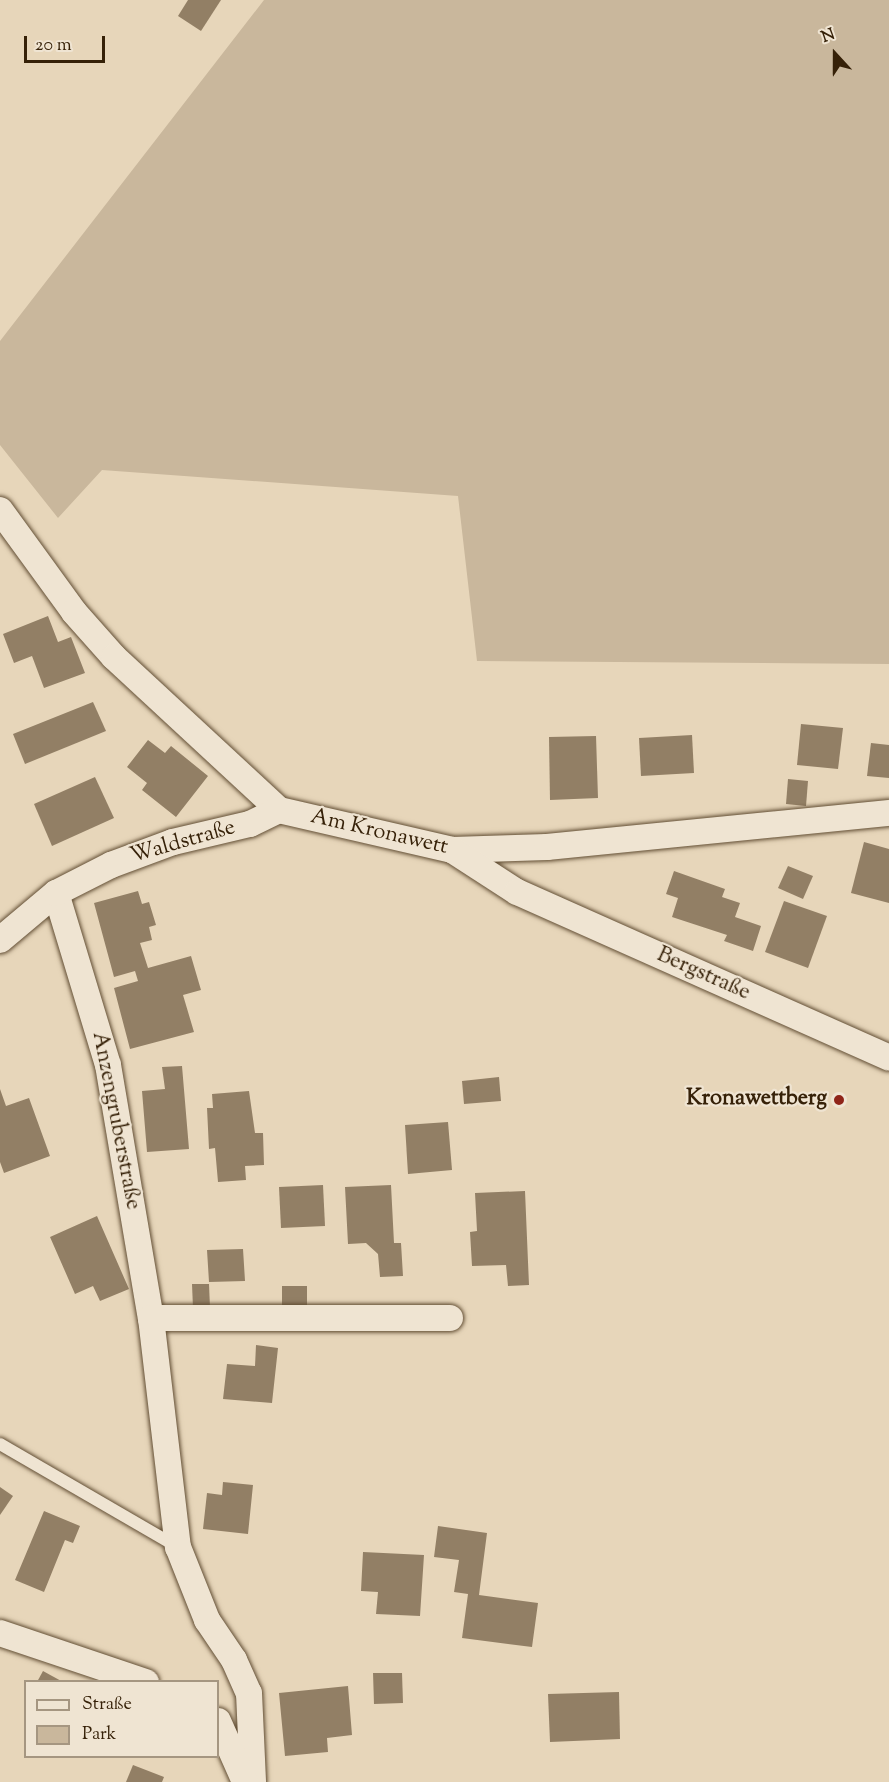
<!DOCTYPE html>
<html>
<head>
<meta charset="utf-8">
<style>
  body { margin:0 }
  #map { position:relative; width:889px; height:1782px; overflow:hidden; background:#e7d6ba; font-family:"Sorts Mill Goudy",serif }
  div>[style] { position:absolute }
  .green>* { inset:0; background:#c9b79c }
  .building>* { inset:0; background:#927f65 }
  .roads { filter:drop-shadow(0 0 2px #624e34) drop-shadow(0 0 2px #624e34) }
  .lane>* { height:12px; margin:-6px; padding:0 6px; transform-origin:6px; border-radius:6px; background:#efe4d2 }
  .street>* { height:26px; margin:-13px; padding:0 13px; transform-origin:13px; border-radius:13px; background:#efe4d2 }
  .dots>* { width:16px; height:16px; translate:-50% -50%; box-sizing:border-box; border:3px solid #efe4d2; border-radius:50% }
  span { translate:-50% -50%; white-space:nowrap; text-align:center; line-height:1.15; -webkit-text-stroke:4.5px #efe4d2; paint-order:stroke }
  .street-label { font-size:22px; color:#362108 }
  .poi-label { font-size:22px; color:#362108; font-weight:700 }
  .right { translate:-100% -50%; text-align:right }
  .legend { position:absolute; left:24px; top:1680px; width:195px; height:78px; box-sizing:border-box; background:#efe4d2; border:2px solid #a59681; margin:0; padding:8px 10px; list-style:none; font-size:18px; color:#362108 }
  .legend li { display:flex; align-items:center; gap:12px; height:30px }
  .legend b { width:30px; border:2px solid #a59681 }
  .north { position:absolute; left:805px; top:24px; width:60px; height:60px; -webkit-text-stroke:4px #efe4d2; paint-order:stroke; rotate:339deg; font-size:16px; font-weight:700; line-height:24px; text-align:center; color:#362108 }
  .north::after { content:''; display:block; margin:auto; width:21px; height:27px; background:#362108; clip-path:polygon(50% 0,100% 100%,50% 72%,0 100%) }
  .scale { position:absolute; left:24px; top:36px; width:81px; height:27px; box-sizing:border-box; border:3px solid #362108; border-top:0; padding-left:8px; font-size:18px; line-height:21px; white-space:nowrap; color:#362108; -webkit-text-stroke:4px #efe4d2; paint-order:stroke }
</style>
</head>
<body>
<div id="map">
  <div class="green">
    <i style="clip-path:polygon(264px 0,889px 0,889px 664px,477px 661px,458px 496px,102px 470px,58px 518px,0 445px,0 341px)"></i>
  </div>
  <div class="building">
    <i style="clip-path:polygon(188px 0,221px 0,201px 31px,178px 16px)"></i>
    <i style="clip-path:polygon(48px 616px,58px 642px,71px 637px,85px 673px,44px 688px,32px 656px,14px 663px,3px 634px)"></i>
    <i style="clip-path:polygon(93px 702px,106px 731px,25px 764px,13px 734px)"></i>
    <i style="clip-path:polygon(801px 724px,843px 728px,838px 769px,797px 765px)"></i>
    <i style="clip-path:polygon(692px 735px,694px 773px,641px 776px,639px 738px)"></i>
    <i style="clip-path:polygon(596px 736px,598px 798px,550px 800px,549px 737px)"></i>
    <i style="clip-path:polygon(148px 740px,165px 753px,171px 746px,208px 776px,176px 817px,142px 790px,147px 783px,127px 767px)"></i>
    <i style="clip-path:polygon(871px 743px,889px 745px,889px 778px,867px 776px)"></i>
    <i style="clip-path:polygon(95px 777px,114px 818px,52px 846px,34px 804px)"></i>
    <i style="clip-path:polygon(788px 779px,808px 781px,806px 806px,786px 804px)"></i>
    <i style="clip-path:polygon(864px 842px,889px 849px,889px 903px,851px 893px)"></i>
    <i style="clip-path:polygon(788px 866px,813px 876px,803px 899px,778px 888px)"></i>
    <i style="clip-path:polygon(674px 871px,725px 889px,722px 897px,740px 903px,735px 917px,761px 926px,753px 951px,724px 941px,727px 935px,672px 917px,678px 898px,666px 894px)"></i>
    <i style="clip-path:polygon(138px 891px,142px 904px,149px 902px,156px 925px,149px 927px,152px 940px,140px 943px,148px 968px,191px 956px,201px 990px,183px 995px,194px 1032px,130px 1049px,114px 988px,138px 981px,135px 971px,114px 977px,94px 903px)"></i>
    <i style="clip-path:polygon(784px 901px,827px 916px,808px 968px,765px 952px)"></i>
    <i style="clip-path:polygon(182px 1066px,189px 1149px,147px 1152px,142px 1091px,165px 1089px,162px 1067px)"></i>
    <i style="clip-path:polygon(499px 1077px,501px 1101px,464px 1104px,462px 1081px)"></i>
    <i style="clip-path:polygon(0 1089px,6px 1106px,29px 1098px,50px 1156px,4px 1173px,0 1162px)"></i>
    <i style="clip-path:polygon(249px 1091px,255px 1133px,263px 1133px,264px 1165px,245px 1166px,246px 1180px,218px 1182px,215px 1148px,209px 1149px,207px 1108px,213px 1108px,212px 1094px)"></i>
    <i style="clip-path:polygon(448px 1122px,452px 1170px,408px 1174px,405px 1125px)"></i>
    <i style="clip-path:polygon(323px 1185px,325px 1226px,281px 1228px,279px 1187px)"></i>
    <i style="clip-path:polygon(391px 1185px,394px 1243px,401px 1243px,403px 1276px,380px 1277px,378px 1254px,366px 1243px,348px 1244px,345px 1187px)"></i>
    <i style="clip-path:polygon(525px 1191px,529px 1285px,508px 1286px,506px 1265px,472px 1266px,470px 1232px,477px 1231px,475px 1193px)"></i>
    <i style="clip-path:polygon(97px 1216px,129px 1289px,100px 1301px,93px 1286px,75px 1294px,50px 1237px)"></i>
    <i style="clip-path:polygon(243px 1249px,245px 1281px,209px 1282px,207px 1250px)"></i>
    <i style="clip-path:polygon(192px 1284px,209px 1284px,210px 1308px,193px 1308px)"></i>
    <i style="clip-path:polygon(282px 1286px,307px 1286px,307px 1308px,282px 1308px)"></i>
    <i style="clip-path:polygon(256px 1345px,278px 1348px,272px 1403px,223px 1399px,227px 1364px,255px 1366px)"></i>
    <i style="clip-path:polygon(223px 1482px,253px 1485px,248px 1534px,203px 1529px,207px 1493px,222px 1495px)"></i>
    <i style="clip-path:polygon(0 1487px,13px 1496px,0 1515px)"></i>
    <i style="clip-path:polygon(44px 1511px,80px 1526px,73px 1543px,65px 1540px,44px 1592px,15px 1580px)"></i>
    <i style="clip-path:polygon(438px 1526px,487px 1533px,479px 1595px,538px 1603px,532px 1647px,462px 1638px,468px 1594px,454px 1592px,459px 1560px,434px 1557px)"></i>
    <i style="clip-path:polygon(363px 1552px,424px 1555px,420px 1616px,376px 1614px,378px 1592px,361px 1591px)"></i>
    <i style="clip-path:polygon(43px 1671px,63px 1682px,37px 1682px)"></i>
    <i style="clip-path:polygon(373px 1673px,402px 1673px,403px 1703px,374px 1704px)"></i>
    <i style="clip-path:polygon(348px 1686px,352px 1735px,327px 1738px,328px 1752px,285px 1756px,279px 1693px)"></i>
    <i style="clip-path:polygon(619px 1692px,620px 1739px,550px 1742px,548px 1694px)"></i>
    <i style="clip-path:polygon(133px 1765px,164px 1777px,162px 1782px,126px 1782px)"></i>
  </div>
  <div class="roads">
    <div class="lane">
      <i style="left:0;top:1444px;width:206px;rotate:30.1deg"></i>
    </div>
    <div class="street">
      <i style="left:0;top:510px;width:126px;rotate:54deg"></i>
      <i style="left:74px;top:612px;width:60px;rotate:48.4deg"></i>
      <i style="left:114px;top:657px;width:225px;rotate:42.8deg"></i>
      <i style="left:279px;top:810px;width:178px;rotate:13deg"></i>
      <i style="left:452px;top:850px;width:95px;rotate:-1.8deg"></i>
      <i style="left:547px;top:847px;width:344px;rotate:-5.7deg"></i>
      <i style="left:452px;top:850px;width:77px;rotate:32.9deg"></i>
      <i style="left:517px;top:892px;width:407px;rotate:24deg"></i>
      <i style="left:56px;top:893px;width:180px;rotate:73.2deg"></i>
      <i style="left:108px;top:1065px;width:257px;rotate:80.4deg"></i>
      <i style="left:151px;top:1318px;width:231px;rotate:83.3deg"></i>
      <i style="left:178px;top:1547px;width:79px;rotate:68.3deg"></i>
      <i style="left:207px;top:1620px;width:48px;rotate:56deg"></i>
      <i style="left:234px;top:1660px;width:36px;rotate:66deg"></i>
      <i style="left:249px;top:1693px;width:89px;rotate:87.4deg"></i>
      <i style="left:0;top:940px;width:73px;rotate:-40deg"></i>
      <i style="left:56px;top:893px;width:62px;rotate:-27deg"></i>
      <i style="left:111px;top:865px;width:66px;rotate:-20.4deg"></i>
      <i style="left:173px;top:842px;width:79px;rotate:-13.2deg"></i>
      <i style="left:250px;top:824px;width:32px;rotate:-26deg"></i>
      <i style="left:151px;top:1318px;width:299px"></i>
      <i style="left:0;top:1633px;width:154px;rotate:18.6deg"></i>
      <i style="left:218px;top:1721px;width:67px;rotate:66.1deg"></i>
    </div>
  </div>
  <div class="dots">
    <i style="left:839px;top:1100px;background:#8f2418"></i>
  </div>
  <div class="street-label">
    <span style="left:379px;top:833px;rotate:13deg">Am Kronawett</span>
    <span style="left:183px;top:843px;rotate:-16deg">Waldstraße</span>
    <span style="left:703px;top:975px;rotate:24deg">Bergstraße</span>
    <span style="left:115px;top:1121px;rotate:79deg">Anzengruberstraße</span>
  </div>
  <div class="poi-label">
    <span class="right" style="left:827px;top:1100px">Kronawettberg</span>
  </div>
  <ul class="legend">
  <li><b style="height:8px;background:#efe4d2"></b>Straße</li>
  <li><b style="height:16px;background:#c9b79c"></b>Park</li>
  </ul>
  <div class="north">N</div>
  <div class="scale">20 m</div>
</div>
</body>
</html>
